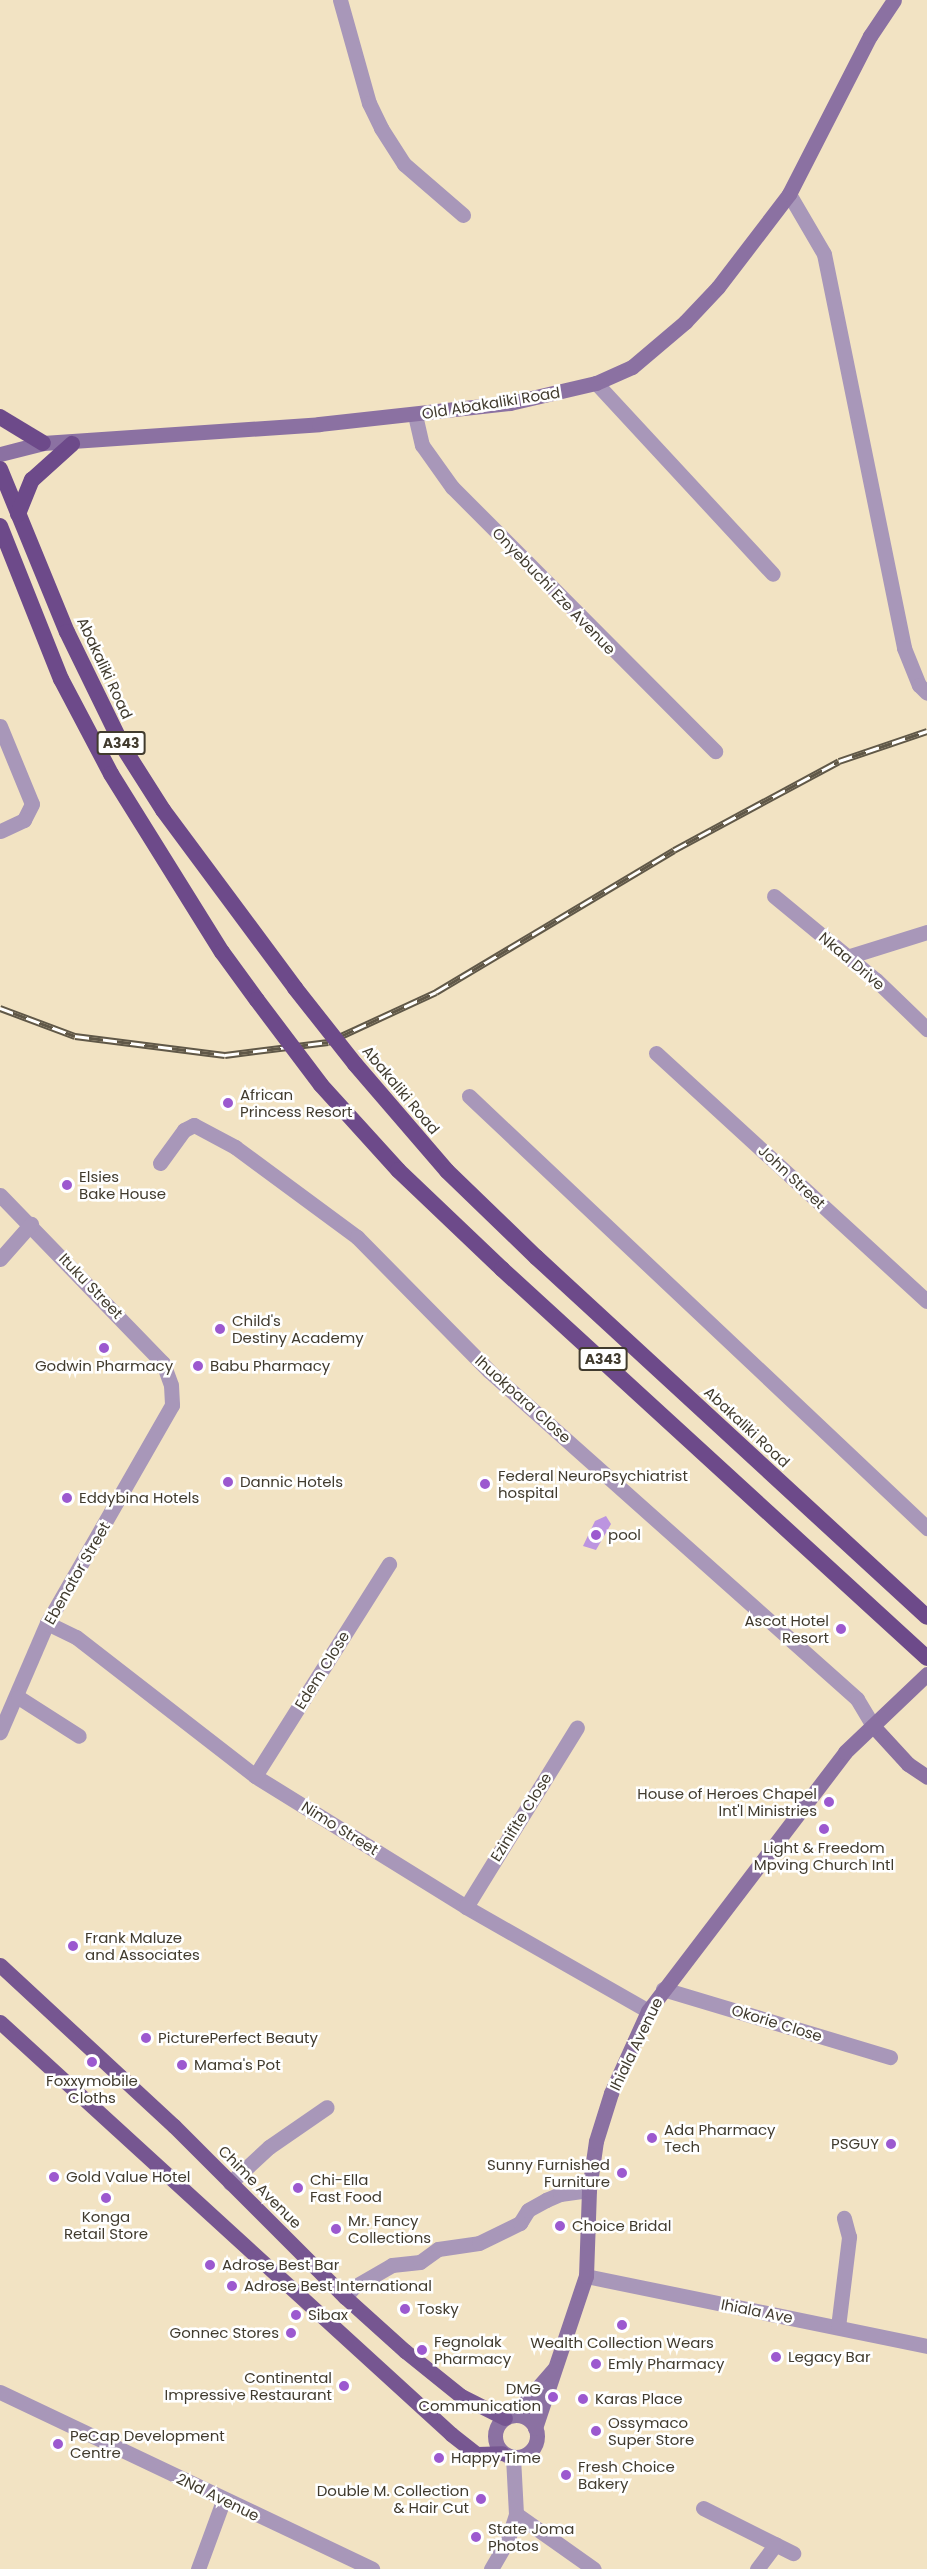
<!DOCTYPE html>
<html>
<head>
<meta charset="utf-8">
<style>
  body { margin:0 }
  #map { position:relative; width:927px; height:2569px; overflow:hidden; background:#f2e3c3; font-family:Poppins,sans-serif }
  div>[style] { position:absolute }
  .water>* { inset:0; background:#bc94e0 }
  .minor>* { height:15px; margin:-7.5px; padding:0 7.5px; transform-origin:7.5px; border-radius:7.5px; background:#a897b9 }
  .secondary>* { height:15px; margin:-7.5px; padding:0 7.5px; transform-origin:7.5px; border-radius:7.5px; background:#8b71a2 }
  .secondary>.ring { margin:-7.5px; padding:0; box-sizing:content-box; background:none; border:15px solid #8b71a2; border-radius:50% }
  .primary>* { height:15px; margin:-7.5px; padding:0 7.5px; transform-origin:7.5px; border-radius:7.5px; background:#765691 }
  .trunk>* { height:16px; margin:-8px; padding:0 8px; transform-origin:8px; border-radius:8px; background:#6d4a8a }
  .rail>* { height:7px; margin-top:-3.5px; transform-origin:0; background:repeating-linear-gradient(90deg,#fff 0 14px,#605848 0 28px); box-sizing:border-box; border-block:2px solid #605848 }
  .trunk-bridge>* { height:16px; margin:-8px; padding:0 8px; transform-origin:8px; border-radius:8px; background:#6d4a8a }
  .dots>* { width:16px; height:16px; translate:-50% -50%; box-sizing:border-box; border:3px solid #fff; border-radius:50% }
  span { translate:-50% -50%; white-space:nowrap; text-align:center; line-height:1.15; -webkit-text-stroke:5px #fff; paint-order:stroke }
  .shield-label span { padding:2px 4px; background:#fff; border:2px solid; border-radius:4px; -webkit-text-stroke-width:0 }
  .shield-label { font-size:14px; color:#413b2e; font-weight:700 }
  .street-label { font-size:15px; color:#413b2e }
  .poi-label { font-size:15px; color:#413b2e }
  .left { translate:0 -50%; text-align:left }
  .right { translate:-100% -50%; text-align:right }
</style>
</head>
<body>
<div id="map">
  <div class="water">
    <i style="clip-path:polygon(606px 1516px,611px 1524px,596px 1550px,583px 1546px,595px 1521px)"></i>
  </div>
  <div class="minor">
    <i style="left:340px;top:0;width:107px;rotate:74.3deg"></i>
    <i style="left:369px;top:103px;width:28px;rotate:64deg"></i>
    <i style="left:381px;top:128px;width:43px;rotate:57.4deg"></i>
    <i style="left:404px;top:164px;width:78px;rotate:40.8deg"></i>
    <i style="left:789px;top:194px;width:69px;rotate:59.7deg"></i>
    <i style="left:824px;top:254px;width:402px;rotate:78.5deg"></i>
    <i style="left:904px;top:648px;width:40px;rotate:68deg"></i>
    <i style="left:919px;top:685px;width:11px;rotate:45deg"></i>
    <i style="left:596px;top:383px;width:260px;rotate:47.2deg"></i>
    <i style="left:415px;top:415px;width:31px;rotate:77deg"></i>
    <i style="left:422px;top:445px;width:52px;rotate:54.5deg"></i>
    <i style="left:452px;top:487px;width:373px;rotate:45.1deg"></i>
    <i style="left:0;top:726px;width:84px;rotate:67.7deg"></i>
    <i style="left:32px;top:804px;width:18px;rotate:117deg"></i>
    <i style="left:24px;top:820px;width:26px;rotate:155deg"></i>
    <i style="left:774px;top:896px;width:132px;rotate:39.5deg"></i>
    <i style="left:876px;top:980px;width:71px;rotate:43.9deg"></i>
    <i style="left:847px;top:957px;width:84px;rotate:-17.4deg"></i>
    <i style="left:656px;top:1053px;width:367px;rotate:42.5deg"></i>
    <i style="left:469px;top:1096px;width:630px;rotate:43.33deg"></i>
    <i style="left:160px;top:1163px;width:41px;rotate:-54deg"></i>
    <i style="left:184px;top:1130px;width:11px;rotate:-27deg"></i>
    <i style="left:194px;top:1125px;width:47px;rotate:28.2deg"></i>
    <i style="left:235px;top:1147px;width:152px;rotate:36.4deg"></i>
    <i style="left:357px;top:1237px;width:188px;rotate:45.4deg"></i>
    <i style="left:489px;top:1371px;width:493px;rotate:41.7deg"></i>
    <i style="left:857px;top:1699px;width:33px;rotate:59deg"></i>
    <i style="left:0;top:1195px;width:234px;rotate:45.9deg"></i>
    <i style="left:163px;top:1363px;width:23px;rotate:70deg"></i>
    <i style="left:171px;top:1385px;width:20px;rotate:87deg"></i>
    <i style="left:172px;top:1405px;width:251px;rotate:119.8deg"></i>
    <i style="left:47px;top:1623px;width:119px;rotate:113.3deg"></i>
    <i style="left:0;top:1259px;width:47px;rotate:-48.5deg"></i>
    <i style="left:47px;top:1623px;width:32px;rotate:26deg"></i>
    <i style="left:76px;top:1637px;width:227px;rotate:37.8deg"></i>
    <i style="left:255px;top:1776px;width:248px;rotate:31.8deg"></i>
    <i style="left:466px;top:1907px;width:210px;rotate:29.7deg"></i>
    <i style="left:18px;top:1697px;width:72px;rotate:32.6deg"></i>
    <i style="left:255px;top:1776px;width:251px;rotate:-57.7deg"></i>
    <i style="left:466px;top:1907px;width:211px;rotate:-58.3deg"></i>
    <i style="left:663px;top:1989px;width:237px;rotate:16.7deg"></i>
    <i style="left:230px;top:2183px;width:53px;rotate:-42.7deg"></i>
    <i style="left:269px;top:2147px;width:70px;rotate:-34.6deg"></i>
    <i style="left:586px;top:2276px;width:348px;rotate:11.6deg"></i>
    <i style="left:345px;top:2297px;width:13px;rotate:-48deg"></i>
    <i style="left:354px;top:2287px;width:44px;rotate:-30.1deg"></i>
    <i style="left:392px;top:2265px;width:28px;rotate:-6deg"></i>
    <i style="left:420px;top:2262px;width:22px;rotate:-36deg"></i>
    <i style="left:438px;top:2249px;width:41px;rotate:-8.3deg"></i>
    <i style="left:479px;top:2243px;width:46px;rotate:-26deg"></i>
    <i style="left:520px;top:2223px;width:15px;rotate:-58deg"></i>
    <i style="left:528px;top:2210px;width:21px;rotate:-29deg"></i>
    <i style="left:546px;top:2200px;width:15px;rotate:-23deg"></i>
    <i style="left:560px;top:2194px;width:29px;rotate:-8deg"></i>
    <i style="left:838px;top:2327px;width:91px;rotate:-83deg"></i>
    <i style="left:849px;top:2237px;width:20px;rotate:-105deg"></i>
    <i style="left:0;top:2392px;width:412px;rotate:25.4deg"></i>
    <i style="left:703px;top:2508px;width:101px;rotate:26.6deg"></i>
    <i style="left:516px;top:2514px;width:95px;rotate:35.2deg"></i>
    <i style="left:198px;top:2569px;width:72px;rotate:-69.8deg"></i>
    <i style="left:491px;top:2569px;width:34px;rotate:-60deg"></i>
    <i style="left:508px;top:2539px;width:26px;rotate:-72deg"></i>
    <i style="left:516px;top:2514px;width:57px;rotate:-93deg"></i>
    <i style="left:757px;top:2569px;width:31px;rotate:-53deg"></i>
  </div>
  <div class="secondary">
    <i style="left:0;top:454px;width:44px;rotate:-14.3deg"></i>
    <i style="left:43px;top:443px;width:277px;rotate:-3.9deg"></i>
    <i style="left:319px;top:424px;width:192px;rotate:-6.3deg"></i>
    <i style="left:510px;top:403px;width:88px;rotate:-13.1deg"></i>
    <i style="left:596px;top:383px;width:39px;rotate:-24deg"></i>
    <i style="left:632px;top:367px;width:70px;rotate:-40.3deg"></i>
    <i style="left:685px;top:322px;width:48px;rotate:-46.7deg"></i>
    <i style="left:718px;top:287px;width:117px;rotate:-52.6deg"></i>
    <i style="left:789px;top:194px;width:178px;rotate:-62.9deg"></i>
    <i style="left:870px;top:36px;width:43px;rotate:-56.3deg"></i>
    <i style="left:874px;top:1727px;width:50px;rotate:47.4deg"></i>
    <i style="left:908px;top:1764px;width:23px;rotate:34deg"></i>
    <i style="left:514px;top:2415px;width:61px;rotate:-49deg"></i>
    <i class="ring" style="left:495px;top:2415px;width:27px;height:27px"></i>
    <i style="left:535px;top:2428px;width:160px;rotate:-71.5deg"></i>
    <i style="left:586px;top:2276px;width:86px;rotate:-88deg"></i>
    <i style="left:589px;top:2190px;width:49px;rotate:-81.9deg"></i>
    <i style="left:596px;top:2141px;width:50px;rotate:-72.6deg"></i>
    <i style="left:611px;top:2093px;width:90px;rotate:-65.7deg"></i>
    <i style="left:648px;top:2011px;width:325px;rotate:-52.7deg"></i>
    <i style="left:845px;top:1752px;width:113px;rotate:-43.6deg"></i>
  </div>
  <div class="primary">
    <i style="left:0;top:1965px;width:237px;rotate:42.8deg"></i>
    <i style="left:174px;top:2126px;width:242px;rotate:45deg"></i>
    <i style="left:345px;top:2297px;width:81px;rotate:42deg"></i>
    <i style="left:405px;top:2351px;width:72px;rotate:38.8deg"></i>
    <i style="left:461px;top:2396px;width:49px;rotate:26.6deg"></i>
    <i style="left:0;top:2022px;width:611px;rotate:42.41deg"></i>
    <i style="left:451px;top:2434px;width:33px;rotate:38deg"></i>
    <i style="left:477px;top:2454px;width:25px;rotate:-2deg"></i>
  </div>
  <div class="trunk">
    <i style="left:0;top:417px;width:50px;rotate:31.2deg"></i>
    <i style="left:0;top:469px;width:176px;rotate:67.7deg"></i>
    <i style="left:67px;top:632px;width:128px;rotate:64deg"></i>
    <i style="left:123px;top:747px;width:75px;rotate:57.6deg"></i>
    <i style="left:163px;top:810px;width:222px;rotate:53.4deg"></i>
    <i style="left:18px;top:514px;width:37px;rotate:-68deg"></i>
    <i style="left:32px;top:480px;width:54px;rotate:-42deg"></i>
    <i style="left:0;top:526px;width:165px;rotate:68.3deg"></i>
    <i style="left:61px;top:679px;width:107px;rotate:62.2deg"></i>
    <i style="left:111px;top:774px;width:210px;rotate:58.1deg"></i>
    <i style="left:222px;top:952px;width:59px;rotate:53.9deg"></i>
    <i style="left:355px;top:1064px;width:141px;rotate:49.3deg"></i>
    <i style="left:447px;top:1171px;width:124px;rotate:44deg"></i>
    <i style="left:536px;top:1257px;width:531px;rotate:42.64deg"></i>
    <i style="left:321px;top:1085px;width:115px;rotate:47.8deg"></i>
    <i style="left:398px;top:1170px;width:144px;rotate:43.6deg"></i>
    <i style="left:502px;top:1269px;width:576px;rotate:42.47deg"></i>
  </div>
  <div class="rail">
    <i style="left:0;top:1008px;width:80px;rotate:20.5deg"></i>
    <i style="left:75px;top:1036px;width:151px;rotate:7.2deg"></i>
    <i style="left:225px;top:1055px;width:104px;rotate:-7.2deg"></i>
    <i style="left:328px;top:1042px;width:119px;rotate:-24.8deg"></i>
    <i style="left:436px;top:992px;width:277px;rotate:-30.8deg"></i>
    <i style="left:674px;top:850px;width:187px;rotate:-28.3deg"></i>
    <i style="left:839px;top:761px;width:93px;rotate:-18.8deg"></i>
  </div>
  <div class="trunk-bridge">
    <i style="left:295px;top:988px;width:97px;rotate:51.7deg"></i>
    <i style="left:257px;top:1000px;width:106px;rotate:53deg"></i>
  </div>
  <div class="dots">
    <i style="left:228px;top:1103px;background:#9c59cf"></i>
    <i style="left:67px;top:1185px;background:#9c59cf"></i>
    <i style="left:220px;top:1329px;background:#9c59cf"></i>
    <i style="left:104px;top:1348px;background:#9c59cf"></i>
    <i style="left:198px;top:1366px;background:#9c59cf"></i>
    <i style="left:228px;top:1482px;background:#9c59cf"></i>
    <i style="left:485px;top:1484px;background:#9c59cf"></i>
    <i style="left:67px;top:1498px;background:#9c59cf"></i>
    <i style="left:596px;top:1535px;background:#9c59cf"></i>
    <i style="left:841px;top:1629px;background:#9c59cf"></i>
    <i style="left:829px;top:1802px;background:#9c59cf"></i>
    <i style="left:824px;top:1829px;background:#9c59cf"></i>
    <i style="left:73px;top:1946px;background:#9c59cf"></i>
    <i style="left:146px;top:2038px;background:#9c59cf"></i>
    <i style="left:92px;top:2062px;background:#9c59cf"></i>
    <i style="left:182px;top:2065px;background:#9c59cf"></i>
    <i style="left:652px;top:2138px;background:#9c59cf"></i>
    <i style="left:891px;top:2144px;background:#9c59cf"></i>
    <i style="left:622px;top:2173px;background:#9c59cf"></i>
    <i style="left:54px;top:2177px;background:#9c59cf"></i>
    <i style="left:298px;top:2188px;background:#9c59cf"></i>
    <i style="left:106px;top:2198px;background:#9c59cf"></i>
    <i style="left:560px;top:2226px;background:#9c59cf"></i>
    <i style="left:336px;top:2229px;background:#9c59cf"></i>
    <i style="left:210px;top:2265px;background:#9c59cf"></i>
    <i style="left:232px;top:2286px;background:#9c59cf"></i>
    <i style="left:405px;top:2309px;background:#9c59cf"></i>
    <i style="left:296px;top:2315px;background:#9c59cf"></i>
    <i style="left:622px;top:2325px;background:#9c59cf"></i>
    <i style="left:291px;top:2333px;background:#9c59cf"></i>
    <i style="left:422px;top:2350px;background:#9c59cf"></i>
    <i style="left:776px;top:2357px;background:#9c59cf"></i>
    <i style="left:596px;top:2364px;background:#9c59cf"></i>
    <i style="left:344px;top:2386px;background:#9c59cf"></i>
    <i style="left:553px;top:2397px;background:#9c59cf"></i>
    <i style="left:583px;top:2399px;background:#9c59cf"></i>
    <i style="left:596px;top:2431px;background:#9c59cf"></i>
    <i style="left:58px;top:2444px;background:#9c59cf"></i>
    <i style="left:439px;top:2458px;background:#9c59cf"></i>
    <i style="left:566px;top:2475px;background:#9c59cf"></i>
    <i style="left:481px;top:2499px;background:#9c59cf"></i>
    <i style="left:476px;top:2537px;background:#9c59cf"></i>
  </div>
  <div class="shield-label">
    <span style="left:121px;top:743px">A343</span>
    <span style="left:603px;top:1359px">A343</span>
  </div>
  <div class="street-label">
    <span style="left:491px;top:403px;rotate:-9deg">Old Abakaliki Road</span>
    <span style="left:554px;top:591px;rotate:46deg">Onyebuchi Eze Avenue</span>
    <span style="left:105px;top:668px;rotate:65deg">Abakaliki Road</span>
    <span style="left:852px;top:961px;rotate:40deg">Nkaa Drive</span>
    <span style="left:401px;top:1090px;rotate:50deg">Abakaliki Road</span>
    <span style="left:792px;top:1177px;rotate:43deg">John Street</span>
    <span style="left:91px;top:1286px;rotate:46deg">Ituku Street</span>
    <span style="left:523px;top:1399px;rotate:42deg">Ihuokpara Close</span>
    <span style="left:747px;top:1427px;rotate:43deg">Abakaliki Road</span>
    <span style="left:77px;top:1573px;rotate:-60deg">Ebenator Street</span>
    <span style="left:322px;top:1670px;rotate:-58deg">Edem Close</span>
    <span style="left:521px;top:1817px;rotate:-58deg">Ezinifite Close</span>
    <span style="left:340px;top:1828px;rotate:32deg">Nimo Street</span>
    <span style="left:777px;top:2023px;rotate:17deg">Okorie Close</span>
    <span style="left:636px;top:2044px;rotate:-64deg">Ihiala Avenue</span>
    <span style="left:260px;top:2187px;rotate:45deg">Chime Avenue</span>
    <span style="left:757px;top:2311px;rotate:11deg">Ihiala Ave</span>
    <span style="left:218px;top:2497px;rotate:26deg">2Nd Avenue</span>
  </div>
  <div class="poi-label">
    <span class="left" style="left:240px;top:1103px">African<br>Princess Resort</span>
    <span class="left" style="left:79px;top:1185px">Elsies<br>Bake House</span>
    <span class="left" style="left:232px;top:1329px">Child's<br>Destiny Academy</span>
    <span style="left:104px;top:1366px">Godwin Pharmacy</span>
    <span class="left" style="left:210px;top:1366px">Babu Pharmacy</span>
    <span class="left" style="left:498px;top:1484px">Federal NeuroPsychiatrist<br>hospital</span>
    <span class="left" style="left:240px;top:1482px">Dannic Hotels</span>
    <span class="left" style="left:79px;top:1498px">Eddybina Hotels</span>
    <span class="left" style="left:608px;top:1535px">pool</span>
    <span class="right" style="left:829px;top:1629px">Ascot Hotel<br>Resort</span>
    <span class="right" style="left:817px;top:1802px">House of Heroes Chapel<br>Int'l Ministries</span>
    <span style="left:824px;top:1856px">Light &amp; Freedom<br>Mpving Church Intl</span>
    <span class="left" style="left:85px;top:1946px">Frank Maluze<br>and Associates</span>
    <span class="left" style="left:158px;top:2038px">PicturePerfect Beauty</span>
    <span class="left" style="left:194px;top:2065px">Mama's Pot</span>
    <span style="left:92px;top:2089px">Foxxymobile<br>Cloths</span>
    <span class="left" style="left:664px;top:2138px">Ada Pharmacy<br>Tech</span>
    <span class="right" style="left:879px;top:2144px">PSGUY</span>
    <span class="right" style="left:610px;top:2173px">Sunny Furnished<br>Furniture</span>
    <span class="left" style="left:66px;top:2177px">Gold Value Hotel</span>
    <span class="left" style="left:310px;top:2188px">Chi-Ella<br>Fast Food</span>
    <span style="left:106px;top:2225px">Konga<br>Retail Store</span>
    <span class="left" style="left:348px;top:2229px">Mr. Fancy<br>Collections</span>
    <span class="left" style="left:572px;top:2226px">Choice Bridal</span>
    <span class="left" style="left:222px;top:2265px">Adrose Best Bar</span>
    <span class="left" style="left:244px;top:2286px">Adrose Best International</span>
    <span class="left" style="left:417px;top:2309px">Tosky</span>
    <span class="left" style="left:308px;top:2315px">Sibax</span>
    <span class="right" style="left:279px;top:2333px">Gonnec Stores</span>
    <span class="left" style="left:434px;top:2350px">Fegnolak<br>Pharmacy</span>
    <span style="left:622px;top:2343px">Wealth Collection Wears</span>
    <span class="left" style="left:788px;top:2357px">Legacy Bar</span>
    <span class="left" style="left:608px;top:2364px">Emly Pharmacy</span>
    <span class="right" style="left:332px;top:2386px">Continental<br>Impressive Restaurant</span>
    <span class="right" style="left:541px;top:2397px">DMG<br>Communication</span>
    <span class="left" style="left:595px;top:2399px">Karas Place</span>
    <span class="left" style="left:608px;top:2431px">Ossymaco<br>Super Store</span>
    <span class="left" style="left:70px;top:2444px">PeCap Development<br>Centre</span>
    <span class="left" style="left:451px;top:2458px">Happy Time</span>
    <span class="left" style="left:578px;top:2475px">Fresh Choice<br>Bakery</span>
    <span class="right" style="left:469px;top:2499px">Double M. Collection<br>&amp; Hair Cut</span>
    <span class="left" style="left:488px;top:2537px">State Joma<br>Photos</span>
  </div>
</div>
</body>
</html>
